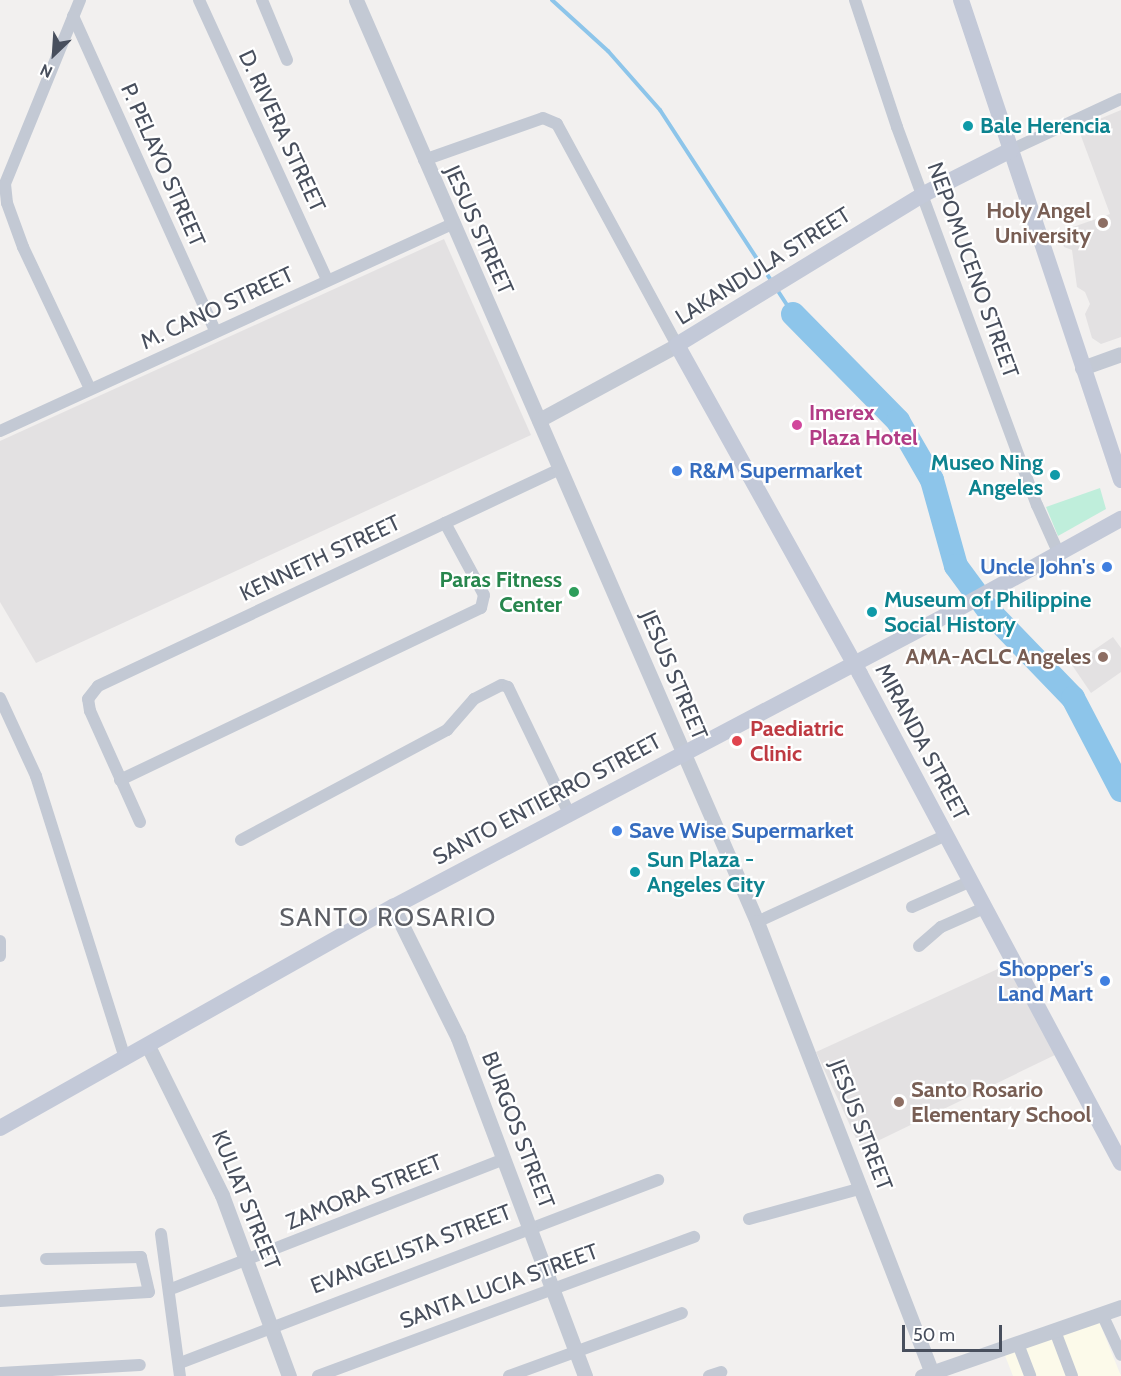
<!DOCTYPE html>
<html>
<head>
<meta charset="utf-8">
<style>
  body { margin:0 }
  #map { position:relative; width:1121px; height:1376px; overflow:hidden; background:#f2f0ef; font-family:Cabin,sans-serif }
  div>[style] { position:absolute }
  .commercial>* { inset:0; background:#fcfaea }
  .education>* { inset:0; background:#e3e1e2 }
  .green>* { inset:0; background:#bfeedb }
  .stream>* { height:4px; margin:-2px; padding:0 2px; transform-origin:2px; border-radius:2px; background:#8dc5ea }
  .river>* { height:24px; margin:-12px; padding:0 12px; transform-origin:12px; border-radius:12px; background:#8dc5ea }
  .minor>* { height:12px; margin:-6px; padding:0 6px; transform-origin:6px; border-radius:6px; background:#c3c9d4 }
  .tertiary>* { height:15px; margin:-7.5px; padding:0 7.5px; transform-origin:7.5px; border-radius:7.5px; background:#c3c9d4 }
  .secondary>* { height:16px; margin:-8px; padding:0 8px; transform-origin:8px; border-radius:8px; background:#c3c9d8 }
  .dots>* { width:16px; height:16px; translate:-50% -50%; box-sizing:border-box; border:3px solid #fff; border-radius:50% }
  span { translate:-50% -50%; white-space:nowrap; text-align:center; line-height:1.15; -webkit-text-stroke:4.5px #fff; paint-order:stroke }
  .culture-label { font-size:22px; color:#0d838f; font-weight:700 }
  .left { translate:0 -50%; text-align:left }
  .right { translate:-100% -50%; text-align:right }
  .street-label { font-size:22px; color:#484f5d }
  .education-label { font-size:22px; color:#785e54; font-weight:700 }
  .hotel-label { font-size:22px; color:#b23c85; font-weight:700 }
  .shop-label { font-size:22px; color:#366cbe; font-weight:700 }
  .leisure-label { font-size:22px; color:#27864d; font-weight:700 }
  .health-label { font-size:22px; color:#be3a42; font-weight:700 }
  .quarter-label { font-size:26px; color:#5c5e64; letter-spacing:1.5px }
  .north { position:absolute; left:24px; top:24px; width:60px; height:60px; -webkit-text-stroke:4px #fff; paint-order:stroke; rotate:205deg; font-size:16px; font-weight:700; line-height:24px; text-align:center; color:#484f5d }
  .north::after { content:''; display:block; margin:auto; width:21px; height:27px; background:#484f5d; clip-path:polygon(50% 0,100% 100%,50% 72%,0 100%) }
  .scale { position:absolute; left:902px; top:1325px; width:100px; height:27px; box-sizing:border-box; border:3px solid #484f5d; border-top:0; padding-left:8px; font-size:18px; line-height:21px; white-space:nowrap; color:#484f5d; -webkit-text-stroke:4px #fff; paint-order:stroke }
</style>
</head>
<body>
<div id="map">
  <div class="commercial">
    <i style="clip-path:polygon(1098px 1319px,1121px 1376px,1013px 1376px,1004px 1353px)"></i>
  </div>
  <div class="education">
    <i style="clip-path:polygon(1121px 110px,1121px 337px,1101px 344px,1092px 338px,1085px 314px,1090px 304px,1085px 292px,1077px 287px,1072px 250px,1064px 247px,1059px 232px,1110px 214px,1078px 128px)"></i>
    <i style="clip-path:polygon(444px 239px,531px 435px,36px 663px,0 602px,0 441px)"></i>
    <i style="clip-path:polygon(1113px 637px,1121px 648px,1121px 672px,1091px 693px,1072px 665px)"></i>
    <i style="clip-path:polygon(1013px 962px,1057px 1054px,861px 1149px,816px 1052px)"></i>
  </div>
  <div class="green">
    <i style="clip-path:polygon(1100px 488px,1106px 509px,1058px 536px,1046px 507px)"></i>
  </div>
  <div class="stream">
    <i style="left:552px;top:0;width:76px;rotate:42.3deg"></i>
    <i style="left:608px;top:51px;width:79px;rotate:48.6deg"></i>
    <i style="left:660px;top:110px;width:205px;rotate:56.9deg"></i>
    <i style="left:776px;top:288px;width:31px;rotate:57deg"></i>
  </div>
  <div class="river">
    <i style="left:793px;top:314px;width:150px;rotate:45.5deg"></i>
    <i style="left:898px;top:421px;width:68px;rotate:60deg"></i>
    <i style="left:932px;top:480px;width:89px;rotate:74.4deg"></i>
    <i style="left:956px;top:566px;width:56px;rotate:53.7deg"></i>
    <i style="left:989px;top:611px;width:121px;rotate:46deg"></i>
    <i style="left:1073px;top:698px;width:104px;rotate:62.4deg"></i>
  </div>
  <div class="minor">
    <i style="left:80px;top:0;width:199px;rotate:112.2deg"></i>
    <i style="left:5px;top:184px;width:19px;rotate:84deg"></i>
    <i style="left:7px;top:203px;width:47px;rotate:70deg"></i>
    <i style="left:23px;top:247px;width:157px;rotate:64.7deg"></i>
    <i style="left:199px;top:0;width:308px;rotate:65.4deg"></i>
    <i style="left:262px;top:0;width:65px;rotate:67.4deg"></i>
    <i style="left:855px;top:0;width:134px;rotate:71.7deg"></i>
    <i style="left:897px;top:127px;width:403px;rotate:69.7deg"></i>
    <i style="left:1037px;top:505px;width:51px;rotate:65.9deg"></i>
    <i style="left:73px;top:16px;width:346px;rotate:65.7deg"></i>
    <i style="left:1011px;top:150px;width:121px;rotate:-24.9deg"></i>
    <i style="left:424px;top:160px;width:126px;rotate:-19.4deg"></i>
    <i style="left:543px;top:118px;width:15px;rotate:23deg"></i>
    <i style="left:557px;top:124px;width:251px;rotate:61.5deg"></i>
    <i style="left:0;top:431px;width:497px;rotate:-24.6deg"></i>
    <i style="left:0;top:698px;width:86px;rotate:65.2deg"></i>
    <i style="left:36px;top:776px;width:297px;rotate:72.5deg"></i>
    <i style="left:120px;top:780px;width:400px;rotate:-25.5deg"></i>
    <i style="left:481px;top:608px;width:13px;rotate:-77deg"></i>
    <i style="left:484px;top:595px;width:82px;rotate:-118.4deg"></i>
    <i style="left:140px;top:822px;width:122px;rotate:-114.2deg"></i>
    <i style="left:90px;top:711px;width:12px;rotate:-99deg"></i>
    <i style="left:88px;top:699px;width:16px;rotate:-52deg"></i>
    <i style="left:98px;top:686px;width:510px;rotate:-25.16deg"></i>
    <i style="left:241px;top:840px;width:234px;rotate:-28.1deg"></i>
    <i style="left:447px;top:730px;width:41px;rotate:-48.9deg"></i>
    <i style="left:474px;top:699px;width:31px;rotate:-27deg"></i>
    <i style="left:502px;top:685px;width:6px;rotate:18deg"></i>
    <i style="left:508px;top:687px;width:142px;rotate:64.2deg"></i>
    <i style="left:912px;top:907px;width:62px;rotate:-23.7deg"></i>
    <i style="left:757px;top:922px;width:208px;rotate:-24.7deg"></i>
    <i style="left:0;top:941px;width:15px;rotate:90deg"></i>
    <i style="left:919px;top:946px;width:29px;rotate:-41deg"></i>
    <i style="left:941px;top:927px;width:47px;rotate:-23.8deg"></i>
    <i style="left:749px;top:1219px;width:117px;rotate:-15.3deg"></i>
    <i style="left:161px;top:1234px;width:143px;rotate:82.4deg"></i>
    <i style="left:171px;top:1289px;width:358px;rotate:-21.3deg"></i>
    <i style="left:0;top:1301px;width:149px;rotate:-3.5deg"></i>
    <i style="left:149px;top:1292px;width:36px;rotate:-103deg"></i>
    <i style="left:141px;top:1257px;width:95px;rotate:178.8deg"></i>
    <i style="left:1102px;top:1314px;width:45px;rotate:65.1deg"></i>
    <i style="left:1055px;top:1331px;width:48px;rotate:69.3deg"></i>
    <i style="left:1018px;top:1344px;width:34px;rotate:69deg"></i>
    <i style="left:180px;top:1363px;width:512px;rotate:-20.95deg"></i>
    <i style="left:0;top:1373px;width:140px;rotate:-3.3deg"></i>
    <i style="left:318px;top:1376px;width:401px;rotate:-20.3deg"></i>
    <i style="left:509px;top:1376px;width:184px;rotate:-20deg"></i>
    <i style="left:709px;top:1376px;width:13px;rotate:-18deg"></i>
  </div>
  <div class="tertiary">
    <i style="left:356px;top:0;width:1005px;rotate:66.49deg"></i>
    <i style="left:757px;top:922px;width:484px;rotate:68.8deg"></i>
    <i style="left:1082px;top:368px;width:41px;rotate:-19.7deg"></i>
    <i style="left:539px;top:420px;width:157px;rotate:-28.5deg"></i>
    <i style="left:393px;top:907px;width:146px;rotate:63.6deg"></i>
    <i style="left:458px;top:1038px;width:361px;rotate:69.4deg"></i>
    <i style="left:149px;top:1048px;width:164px;rotate:63.6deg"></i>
    <i style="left:222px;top:1195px;width:193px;rotate:69.7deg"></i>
    <i style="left:922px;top:1376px;width:211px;rotate:-19.1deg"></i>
  </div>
  <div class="secondary">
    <i style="left:961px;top:0;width:506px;rotate:71.57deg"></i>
    <i style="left:1011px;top:150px;width:97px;rotate:153.2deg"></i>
    <i style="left:924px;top:194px;width:289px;rotate:148.6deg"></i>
    <i style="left:677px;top:345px;width:376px;rotate:60.9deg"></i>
    <i style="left:860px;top:674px;width:554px;rotate:61.91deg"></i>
    <i style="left:0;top:1128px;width:451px;rotate:-29.4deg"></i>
    <i style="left:393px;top:907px;width:624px;rotate:-27.8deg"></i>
    <i style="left:945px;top:616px;width:201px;rotate:-28.9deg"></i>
  </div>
  <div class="dots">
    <i style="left:968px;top:126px;background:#0f9aa8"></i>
    <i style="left:1103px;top:223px;background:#8d6e63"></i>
    <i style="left:797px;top:425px;background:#d1479c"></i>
    <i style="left:677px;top:471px;background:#3f7fe0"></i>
    <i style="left:1055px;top:475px;background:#0f9aa8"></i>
    <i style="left:1107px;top:567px;background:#3f7fe0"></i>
    <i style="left:574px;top:592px;background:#2e9e5b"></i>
    <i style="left:872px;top:612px;background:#0f9aa8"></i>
    <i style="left:1103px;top:657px;background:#8d6e63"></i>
    <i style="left:737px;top:741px;background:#e0444e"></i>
    <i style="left:617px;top:831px;background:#3f7fe0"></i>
    <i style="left:635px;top:872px;background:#0f9aa8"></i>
    <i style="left:1105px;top:981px;background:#3f7fe0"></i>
    <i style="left:899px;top:1102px;background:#8d6e63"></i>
  </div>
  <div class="culture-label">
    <span class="left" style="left:980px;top:126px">Bale Herencia</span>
    <span class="right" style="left:1043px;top:475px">Museo Ning<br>Angeles</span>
    <span class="left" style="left:884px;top:612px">Museum of Philippine<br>Social History</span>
    <span class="left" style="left:647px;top:872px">Sun Plaza -<br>Angeles City</span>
  </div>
  <div class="street-label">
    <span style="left:282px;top:131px;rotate:65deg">D. RIVERA STREET</span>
    <span style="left:163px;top:165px;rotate:66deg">P. PELAYO STREET</span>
    <span style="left:479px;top:230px;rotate:66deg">JESUS STREET</span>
    <span style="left:763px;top:266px;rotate:-32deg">LAKANDULA STREET</span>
    <span style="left:973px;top:270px;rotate:70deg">NEPOMUCENO STREET</span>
    <span style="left:217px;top:308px;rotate:-25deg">M. CANO STREET</span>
    <span style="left:320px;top:558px;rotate:-25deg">KENNETH STREET</span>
    <span style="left:674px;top:675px;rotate:67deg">JESUS STREET</span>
    <span style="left:922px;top:742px;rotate:62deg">MIRANDA STREET</span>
    <span style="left:547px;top:799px;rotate:-28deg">SANTO ENTIERRO STREET</span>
    <span style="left:861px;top:1125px;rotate:69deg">JESUS STREET</span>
    <span style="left:518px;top:1130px;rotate:69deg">BURGOS STREET</span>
    <span style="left:364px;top:1192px;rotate:-22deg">ZAMORA STREET</span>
    <span style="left:246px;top:1200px;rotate:68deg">KULIAT STREET</span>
    <span style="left:411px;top:1249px;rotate:-21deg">EVANGELISTA STREET</span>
    <span style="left:499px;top:1286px;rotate:-20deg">SANTA LUCIA STREET</span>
  </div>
  <div class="education-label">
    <span class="right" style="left:1091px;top:223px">Holy Angel<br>University</span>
    <span class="right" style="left:1091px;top:657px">AMA-ACLC Angeles</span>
    <span class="left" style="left:911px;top:1102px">Santo Rosario<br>Elementary School</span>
  </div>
  <div class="hotel-label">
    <span class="left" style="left:809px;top:425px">Imerex<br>Plaza Hotel</span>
  </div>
  <div class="shop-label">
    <span class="left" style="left:689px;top:471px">R&amp;M Supermarket</span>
    <span class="right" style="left:1095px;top:567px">Uncle John's</span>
    <span class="left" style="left:629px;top:831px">Save Wise Supermarket</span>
    <span class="right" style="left:1093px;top:981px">Shopper's<br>Land Mart</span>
  </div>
  <div class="leisure-label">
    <span class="right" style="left:562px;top:592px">Paras Fitness<br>Center</span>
  </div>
  <div class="health-label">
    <span class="left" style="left:750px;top:741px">Paediatric<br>Clinic</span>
  </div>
  <div class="quarter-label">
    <span style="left:388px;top:918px">SANTO ROSARIO</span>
  </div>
  <div class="north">N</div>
  <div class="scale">50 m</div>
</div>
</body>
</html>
